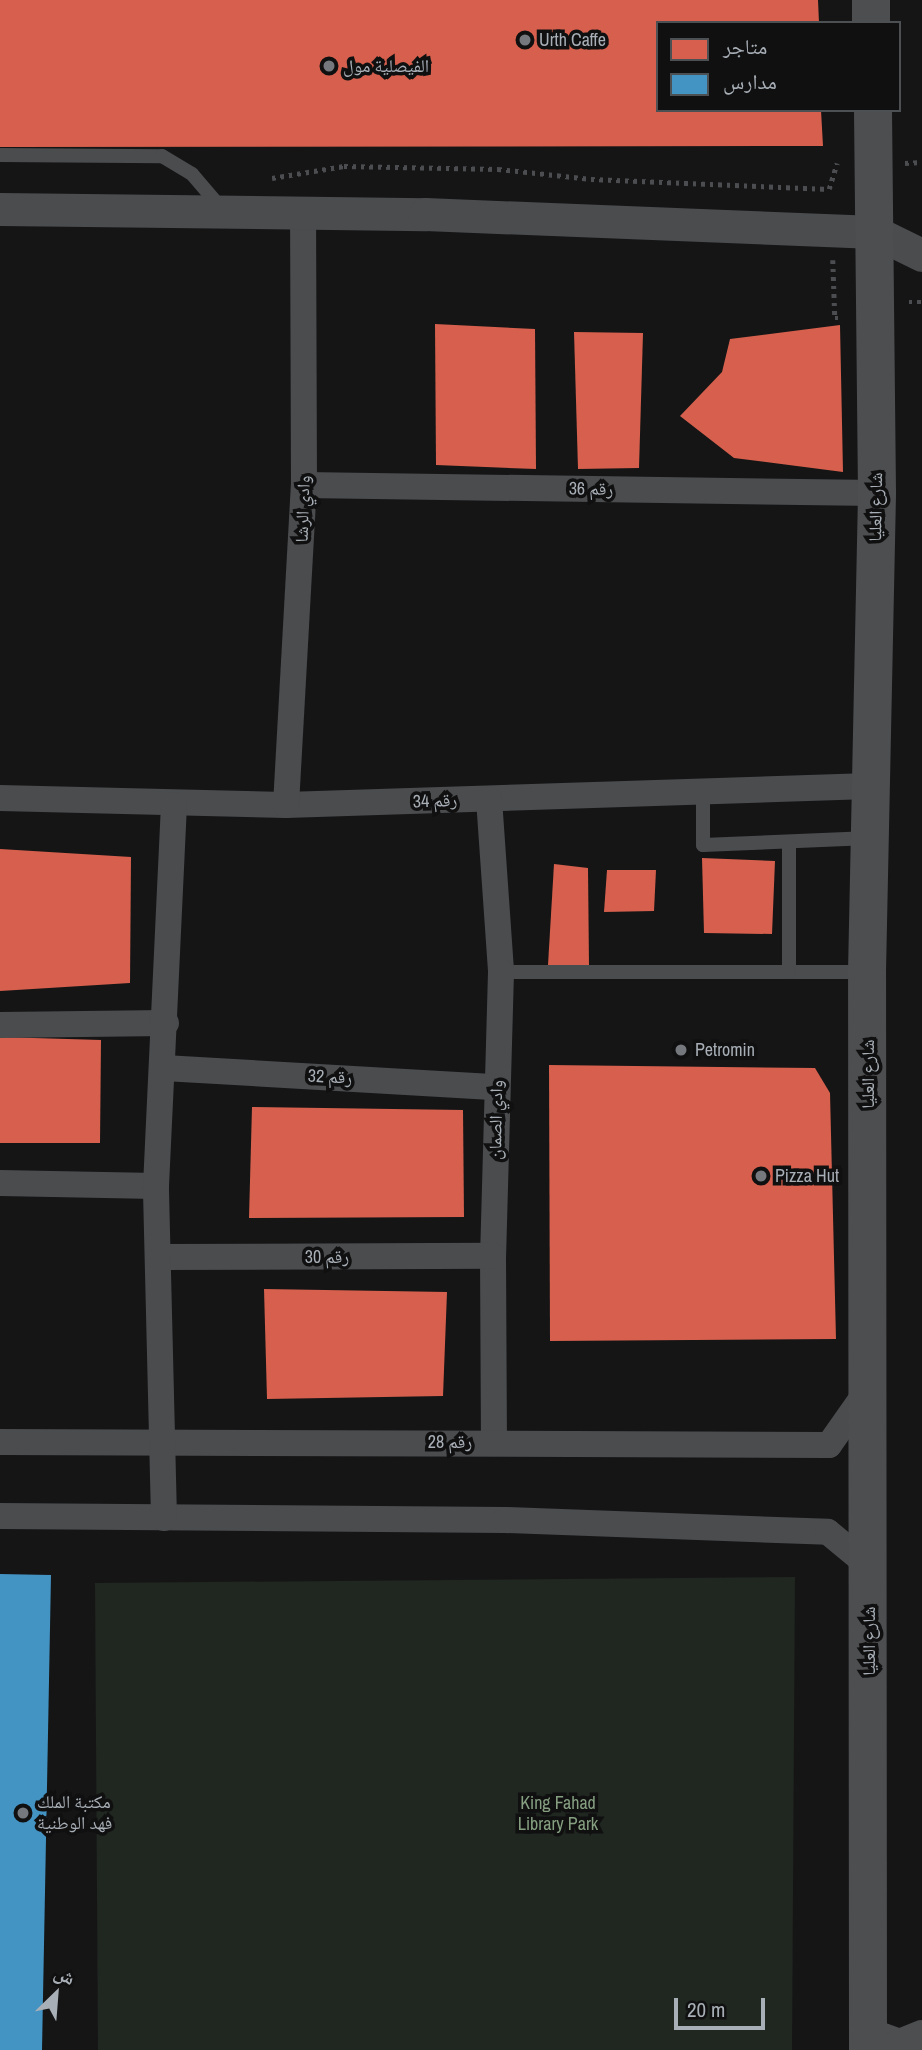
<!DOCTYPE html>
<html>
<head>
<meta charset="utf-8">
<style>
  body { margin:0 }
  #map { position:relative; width:922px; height:2050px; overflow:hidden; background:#151516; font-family:"Archivo Narrow","Noto Naskh Arabic",sans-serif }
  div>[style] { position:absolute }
  .green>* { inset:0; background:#202620 }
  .shops>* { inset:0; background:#d6604d }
  .schools>* { inset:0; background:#4393c3 }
  .path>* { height:4.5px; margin-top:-2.25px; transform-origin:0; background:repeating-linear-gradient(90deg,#4b4d50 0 3.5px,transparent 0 8.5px) }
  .service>* { height:14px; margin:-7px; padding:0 7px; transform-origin:7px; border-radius:7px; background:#4a4c4e }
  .minor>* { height:26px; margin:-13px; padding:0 13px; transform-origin:13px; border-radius:13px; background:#4a4c4e }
  .tertiary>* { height:33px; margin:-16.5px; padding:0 16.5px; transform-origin:16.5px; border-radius:16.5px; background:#4a4c4e }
  .primary>* { height:38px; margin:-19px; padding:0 19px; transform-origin:19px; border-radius:19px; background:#4c4e50 }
  .dots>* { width:19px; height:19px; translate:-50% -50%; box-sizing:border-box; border:4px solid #101011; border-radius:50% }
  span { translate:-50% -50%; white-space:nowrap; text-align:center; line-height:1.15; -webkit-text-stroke:7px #101011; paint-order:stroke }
  .poi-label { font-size:18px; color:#a8afb6 }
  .left { translate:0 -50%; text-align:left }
  .street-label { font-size:18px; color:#a8afb6 }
  .park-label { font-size:18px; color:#859f80 }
  .legend { position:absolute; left:656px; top:21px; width:245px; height:91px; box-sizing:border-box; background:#101011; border:2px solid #4d5053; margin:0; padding:9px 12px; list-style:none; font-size:21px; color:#a8afb6 }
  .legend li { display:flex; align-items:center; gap:14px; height:35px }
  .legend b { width:35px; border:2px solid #4d5053 }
  .north { position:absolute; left:21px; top:1959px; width:70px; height:70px; -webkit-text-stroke:5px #101011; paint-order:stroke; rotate:25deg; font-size:19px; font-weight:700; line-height:28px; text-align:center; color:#a8afb6 }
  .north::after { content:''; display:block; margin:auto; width:24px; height:32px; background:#a8afb6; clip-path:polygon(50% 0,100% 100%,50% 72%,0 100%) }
  .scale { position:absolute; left:674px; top:1998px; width:91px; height:32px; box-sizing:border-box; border:4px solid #a8afb6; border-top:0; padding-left:9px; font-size:21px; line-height:24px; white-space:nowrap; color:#a8afb6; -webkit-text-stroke:5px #101011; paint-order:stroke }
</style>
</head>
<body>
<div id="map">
  <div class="green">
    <i style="clip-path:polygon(795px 1577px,792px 2050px,98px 2050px,95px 1583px)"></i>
  </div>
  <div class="shops">
    <i style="clip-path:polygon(0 0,818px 0,819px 23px,658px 23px,658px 110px,821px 110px,823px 146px,0 147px)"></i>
    <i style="clip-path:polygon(435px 324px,535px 329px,536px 469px,436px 465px)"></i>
    <i style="clip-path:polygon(840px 325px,843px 472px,734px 458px,680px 416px,722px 372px,730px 339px)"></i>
    <i style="clip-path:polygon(574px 332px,643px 333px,639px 468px,578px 469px)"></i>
    <i style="clip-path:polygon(0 849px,131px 857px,130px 983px,0 991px)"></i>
    <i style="clip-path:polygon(702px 858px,775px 861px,772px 934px,704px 933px)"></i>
    <i style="clip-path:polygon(554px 864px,588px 868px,589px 966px,548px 965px)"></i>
    <i style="clip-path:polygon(607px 870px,656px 870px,654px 911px,604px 912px)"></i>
    <i style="clip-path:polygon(0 1037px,101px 1040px,100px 1143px,0 1143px)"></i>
    <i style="clip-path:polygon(549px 1065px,815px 1068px,830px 1093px,836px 1339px,550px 1341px)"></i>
    <i style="clip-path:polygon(252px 1107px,463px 1110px,464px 1217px,249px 1218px)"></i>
    <i style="clip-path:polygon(264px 1289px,447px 1292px,443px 1396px,267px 1399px)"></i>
  </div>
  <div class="schools">
    <i style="clip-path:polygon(0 1574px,51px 1575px,42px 2050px,0 2050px)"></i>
  </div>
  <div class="path">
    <i style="left:905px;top:163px;width:17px;rotate:-3deg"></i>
    <i style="left:272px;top:178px;width:73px;rotate:-9.5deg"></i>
    <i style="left:344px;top:166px;width:154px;rotate:1.1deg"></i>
    <i style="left:498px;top:169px;width:94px;rotate:6.1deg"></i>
    <i style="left:591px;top:179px;width:238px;rotate:2.4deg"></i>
    <i style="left:829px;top:189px;width:27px;rotate:-73deg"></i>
    <i style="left:833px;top:260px;width:58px;rotate:88deg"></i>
    <i style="left:835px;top:318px;width:7px"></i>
    <i style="left:909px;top:302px;width:13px"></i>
  </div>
  <div class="service">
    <i style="left:0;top:155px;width:162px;rotate:0.4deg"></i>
    <i style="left:162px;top:156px;width:35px;rotate:31deg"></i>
    <i style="left:192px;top:174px;width:45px;rotate:49.5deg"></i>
    <i style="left:703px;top:790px;width:55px;rotate:90deg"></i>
    <i style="left:703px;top:845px;width:167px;rotate:-2.4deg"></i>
    <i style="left:789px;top:844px;width:128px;rotate:90deg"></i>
    <i style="left:789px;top:972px;width:77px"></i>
    <i style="left:501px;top:972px;width:288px"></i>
  </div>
  <div class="minor">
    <i style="left:304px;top:485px;width:573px;rotate:0.8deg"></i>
    <i style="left:0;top:798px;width:286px;rotate:1.4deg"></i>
    <i style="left:286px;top:805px;width:584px;rotate:-1.86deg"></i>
    <i style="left:489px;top:799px;width:173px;rotate:86deg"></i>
    <i style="left:501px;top:972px;width:284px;rotate:91.6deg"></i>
    <i style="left:493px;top:1256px;width:186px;rotate:89.7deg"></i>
    <i style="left:286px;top:805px;width:321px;rotate:-86.8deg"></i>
    <i style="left:304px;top:485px;width:272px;rotate:-90.2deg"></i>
    <i style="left:0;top:1025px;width:166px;rotate:-0.7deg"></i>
    <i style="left:164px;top:1068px;width:333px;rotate:3.3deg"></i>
    <i style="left:0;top:1183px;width:156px;rotate:1.1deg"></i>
    <i style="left:160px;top:1257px;width:333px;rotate:-0.2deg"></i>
    <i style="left:0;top:1442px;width:829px;rotate:0.21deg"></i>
    <i style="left:829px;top:1445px;width:70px;rotate:-54.9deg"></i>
    <i style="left:0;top:1516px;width:505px;rotate:0.45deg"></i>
    <i style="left:505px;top:1520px;width:323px;rotate:2.1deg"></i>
    <i style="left:828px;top:1532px;width:53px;rotate:39.7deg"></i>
    <i style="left:164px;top:1518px;width:332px;rotate:-91.4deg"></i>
    <i style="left:156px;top:1186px;width:381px;rotate:-87.3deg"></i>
  </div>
  <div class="tertiary">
    <i style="left:0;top:209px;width:425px;rotate:0.7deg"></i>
    <i style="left:425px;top:214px;width:450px;rotate:2.3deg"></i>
    <i style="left:875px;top:232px;width:52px;rotate:26.1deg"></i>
  </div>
  <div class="primary">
    <i style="left:871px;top:0;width:23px;rotate:90deg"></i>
    <i style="left:869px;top:2037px;width:33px;rotate:20deg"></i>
    <i style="left:900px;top:2048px;width:24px;rotate:-22deg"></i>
    <i style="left:868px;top:2050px;width:1078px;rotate:-90.05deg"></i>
    <i style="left:867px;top:972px;width:479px;rotate:-88.8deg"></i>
    <i style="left:877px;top:493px;width:383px;rotate:-90.6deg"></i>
  </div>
  <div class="dots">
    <i style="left:525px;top:40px;background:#75797e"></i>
    <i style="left:329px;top:66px;background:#75797e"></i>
    <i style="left:681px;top:1050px;background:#75797e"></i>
    <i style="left:761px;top:1176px;background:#75797e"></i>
    <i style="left:23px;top:1813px;background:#75797e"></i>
  </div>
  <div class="poi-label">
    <span class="left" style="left:539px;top:40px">Urth Caffe</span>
    <span class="left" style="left:343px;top:66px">الفيصلية مول</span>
    <span class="left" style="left:695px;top:1050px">Petromin</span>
    <span class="left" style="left:775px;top:1176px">Pizza Hut</span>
    <span class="left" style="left:37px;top:1813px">مكتبة الملك<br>فهد الوطنية</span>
  </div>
  <div class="street-label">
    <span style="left:591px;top:489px;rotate:1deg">رقم 36</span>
    <span style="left:876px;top:507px;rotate:-89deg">شارع العليا</span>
    <span style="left:303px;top:509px;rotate:-88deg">وادي الرشا</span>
    <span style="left:435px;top:801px;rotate:-2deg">رقم 34</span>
    <span style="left:868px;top:1074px;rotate:-90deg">شارع العليا</span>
    <span style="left:330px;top:1077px;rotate:3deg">رقم 32</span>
    <span style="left:496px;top:1120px;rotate:-89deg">وادي الصمان</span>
    <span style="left:327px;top:1257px">رقم 30</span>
    <span style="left:450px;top:1442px">رقم 28</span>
    <span style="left:869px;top:1641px;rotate:-90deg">شارع العليا</span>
  </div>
  <div class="park-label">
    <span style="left:558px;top:1814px">King Fahad<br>Library Park</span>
  </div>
  <ul class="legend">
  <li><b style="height:19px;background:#d6604d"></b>متاجر</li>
  <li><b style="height:19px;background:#4393c3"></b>مدارس</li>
  </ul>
  <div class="north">ش</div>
  <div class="scale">20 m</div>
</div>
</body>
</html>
